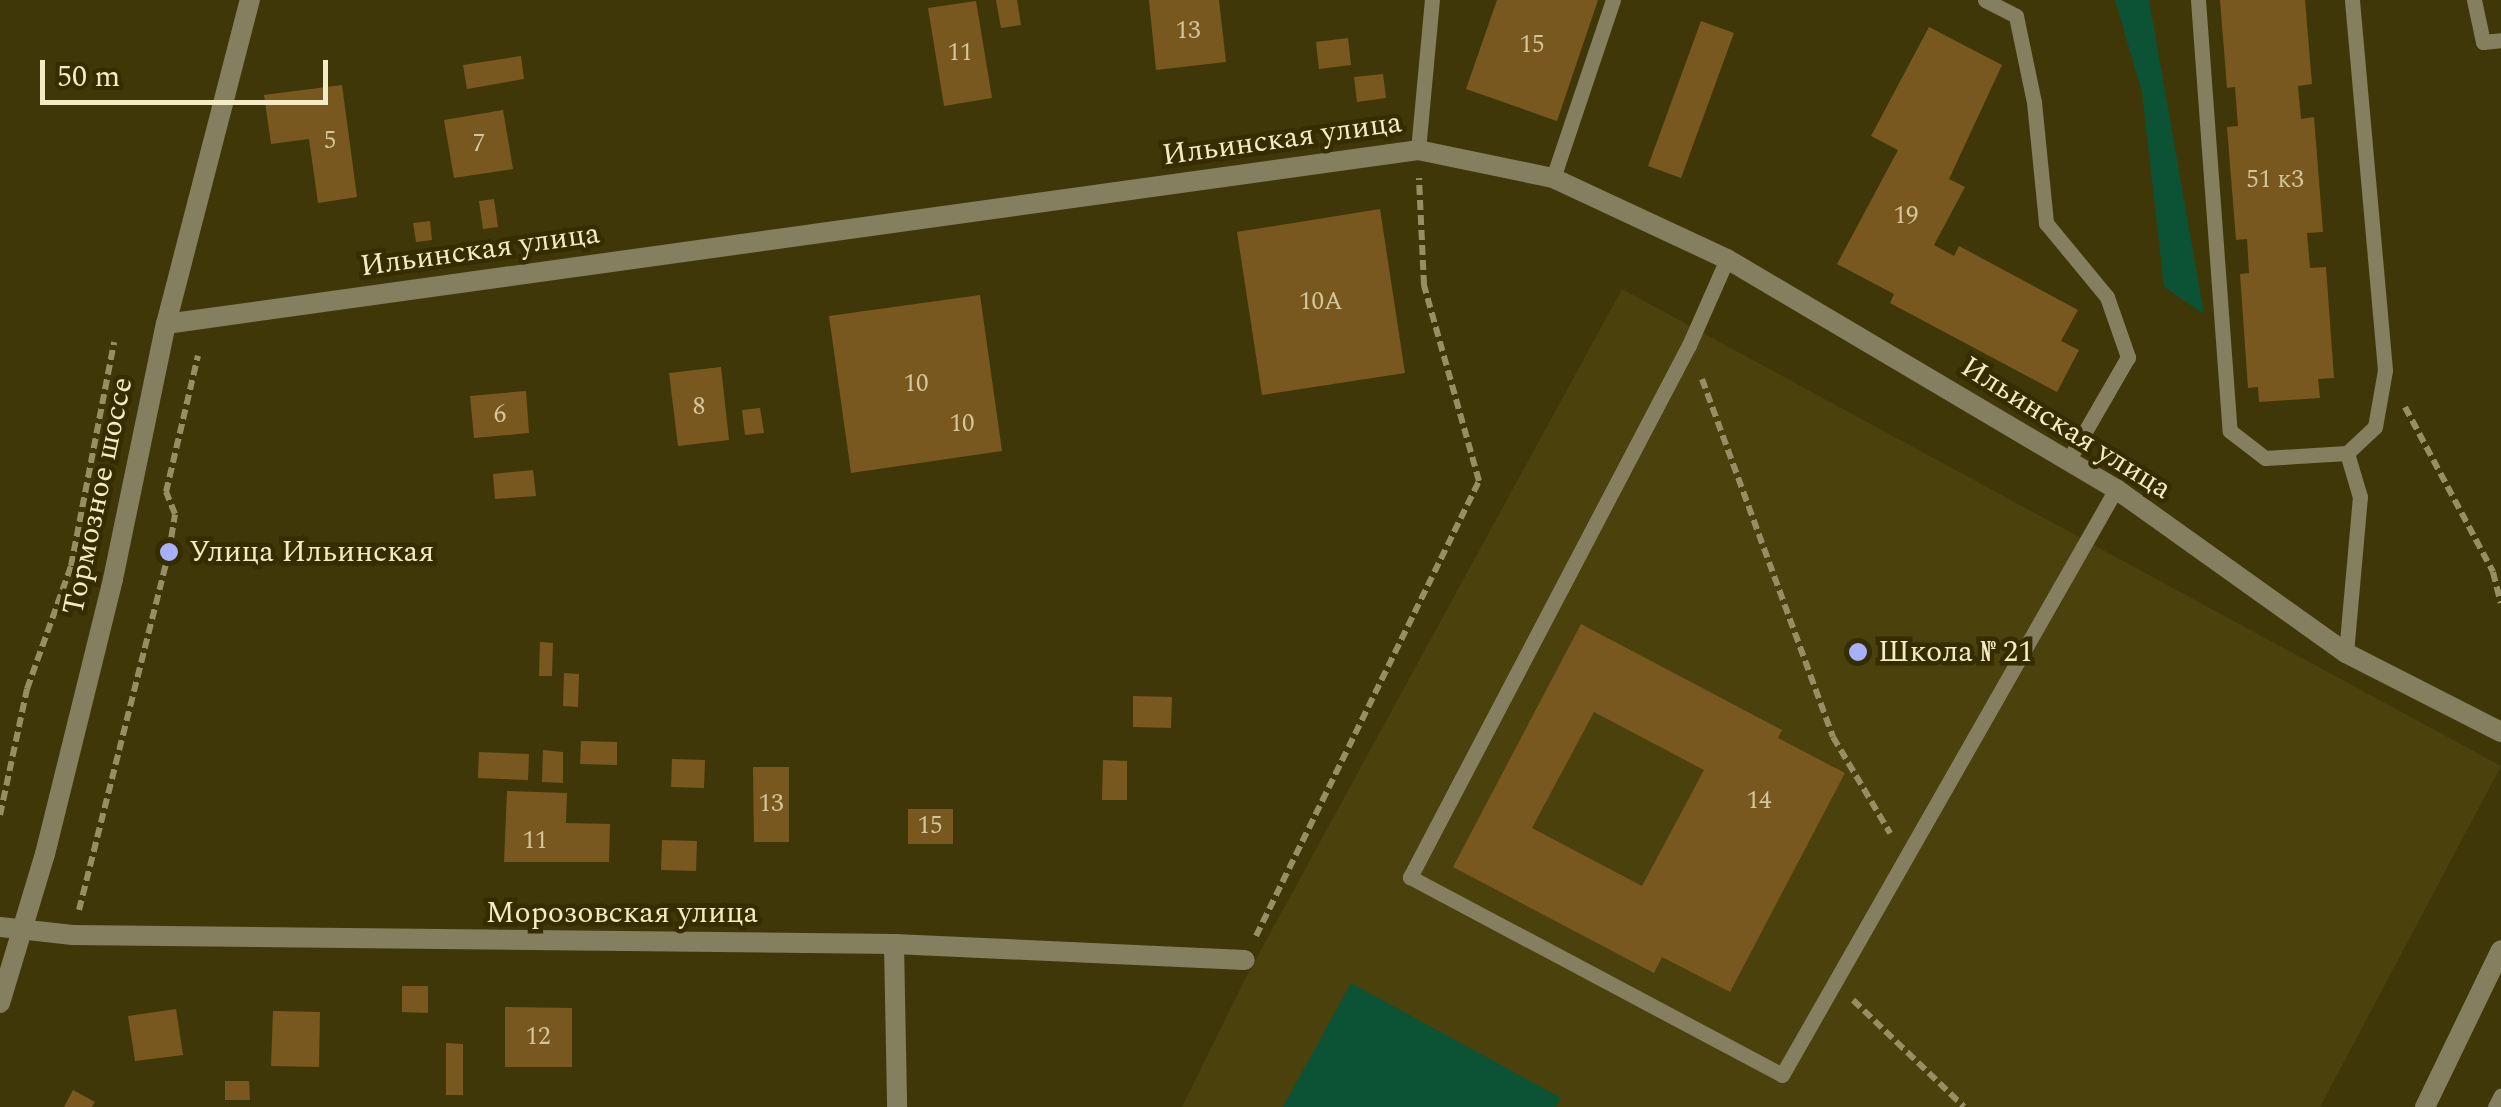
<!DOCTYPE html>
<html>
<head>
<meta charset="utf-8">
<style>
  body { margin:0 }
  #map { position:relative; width:2501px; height:1107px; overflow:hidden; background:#403708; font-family:Spectral,serif }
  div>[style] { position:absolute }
  .built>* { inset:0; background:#4a410d }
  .green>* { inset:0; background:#0b5334 }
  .building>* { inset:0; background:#78581f }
  .path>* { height:6px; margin-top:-3px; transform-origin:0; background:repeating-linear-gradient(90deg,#978e63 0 10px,transparent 0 15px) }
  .service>* { height:15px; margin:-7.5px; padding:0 7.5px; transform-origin:7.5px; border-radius:7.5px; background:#857f5f }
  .minor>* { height:20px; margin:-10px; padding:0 10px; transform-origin:10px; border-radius:10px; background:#857f5f }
  .tertiary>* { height:20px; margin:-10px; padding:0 10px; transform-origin:10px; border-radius:10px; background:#857f5f }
  .dots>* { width:28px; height:28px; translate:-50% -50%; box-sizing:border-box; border:5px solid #352d00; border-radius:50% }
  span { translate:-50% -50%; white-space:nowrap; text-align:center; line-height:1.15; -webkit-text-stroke:9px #352d00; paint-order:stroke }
  .number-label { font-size:25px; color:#d4c69a }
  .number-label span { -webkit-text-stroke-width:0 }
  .street-label { font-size:30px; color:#f3ebc3 }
  .poi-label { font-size:30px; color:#f3ebc3 }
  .left { translate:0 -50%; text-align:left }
  .scale { position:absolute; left:40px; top:60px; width:288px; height:45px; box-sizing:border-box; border:5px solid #f3ebc3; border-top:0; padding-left:12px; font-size:30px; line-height:35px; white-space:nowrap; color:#f3ebc3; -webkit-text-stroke:8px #352d00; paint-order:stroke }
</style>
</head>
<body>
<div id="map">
  <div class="built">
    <i style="clip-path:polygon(1622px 289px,2501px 766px,2320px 1107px,1182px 1107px,1243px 983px)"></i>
  </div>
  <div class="green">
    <i style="clip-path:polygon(2115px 0,2149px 0,2204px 314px,2164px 287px,2142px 92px)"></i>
    <i style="clip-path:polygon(1351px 983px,1561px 1098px,1556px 1107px,1283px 1107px)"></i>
  </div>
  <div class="building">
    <i style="clip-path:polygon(996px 0,1017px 0,1021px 25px,1001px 28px)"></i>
    <i style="clip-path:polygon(1149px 0,1219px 0,1226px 62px,1156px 70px)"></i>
    <i style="clip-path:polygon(1497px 0,1598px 0,1557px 121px,1466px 89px)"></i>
    <i style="clip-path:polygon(2220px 0,2305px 0,2312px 84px,2298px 86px,2301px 119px,2314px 117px,2323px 232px,2307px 233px,2310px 268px,2326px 267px,2334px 378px,2318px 379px,2320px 398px,2259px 402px,2258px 387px,2248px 388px,2240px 274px,2249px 273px,2247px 239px,2236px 240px,2227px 127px,2238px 126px,2235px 87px,2227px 88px)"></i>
    <i style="clip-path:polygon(976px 1px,992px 98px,944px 106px,928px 8px)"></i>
    <i style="clip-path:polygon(1701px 21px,1734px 33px,1681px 178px,1648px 166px)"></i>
    <i style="clip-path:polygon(1929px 27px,2002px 65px,1949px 179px,1965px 187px,1934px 245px,1954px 256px,1959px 246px,2078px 310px,2061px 341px,2079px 350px,2057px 392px,1890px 303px,1894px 294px,1837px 264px,1898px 150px,1871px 136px)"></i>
    <i style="clip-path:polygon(1348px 38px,1351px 65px,1319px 69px,1316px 42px)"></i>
    <i style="clip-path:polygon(521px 56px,524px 79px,467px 89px,463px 65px)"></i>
    <i style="clip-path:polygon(1383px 74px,1386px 98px,1357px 102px,1354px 77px)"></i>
    <i style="clip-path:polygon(342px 85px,357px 197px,318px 203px,309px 139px,271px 144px,264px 95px)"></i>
    <i style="clip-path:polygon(503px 110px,513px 169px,454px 178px,444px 120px)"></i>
    <i style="clip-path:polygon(494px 199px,498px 227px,483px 229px,479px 201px)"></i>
    <i style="clip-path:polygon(1380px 209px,1405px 373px,1262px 395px,1237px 232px)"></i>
    <i style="clip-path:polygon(430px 221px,432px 240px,416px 242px,413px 223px)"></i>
    <i style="clip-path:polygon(980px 295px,1002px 451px,851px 473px,829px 316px)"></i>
    <i style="clip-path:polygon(721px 367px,729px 440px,678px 446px,669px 373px)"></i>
    <i style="clip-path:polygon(526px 391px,529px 433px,474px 438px,470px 396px)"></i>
    <i style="clip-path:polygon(760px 408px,764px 433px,745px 435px,742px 410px)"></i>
    <i style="clip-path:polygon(533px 470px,536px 496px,495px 499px,493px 474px)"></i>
    <i style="clip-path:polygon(evenodd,1581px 624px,1782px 730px,1778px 738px,1845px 773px,1730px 992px,1662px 957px,1654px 973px,1453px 867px,1581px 624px,1594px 712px,1704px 770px,1642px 886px,1532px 828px,1594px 712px)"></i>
    <i style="clip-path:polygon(540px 642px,553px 643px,552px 676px,539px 676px)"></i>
    <i style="clip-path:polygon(564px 673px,579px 674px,578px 707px,563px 706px)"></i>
    <i style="clip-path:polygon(1133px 696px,1172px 697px,1171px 728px,1133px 727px)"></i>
    <i style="clip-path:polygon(581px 741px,617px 742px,617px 765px,580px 764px)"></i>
    <i style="clip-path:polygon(543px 750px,563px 752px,563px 783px,542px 782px)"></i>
    <i style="clip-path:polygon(479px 752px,529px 754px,528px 780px,478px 778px)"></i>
    <i style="clip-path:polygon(672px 759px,705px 760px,704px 788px,671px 787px)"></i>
    <i style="clip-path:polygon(1103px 760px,1127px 761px,1127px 800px,1102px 800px)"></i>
    <i style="clip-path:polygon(753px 767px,789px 767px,789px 842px,754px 842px)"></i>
    <i style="clip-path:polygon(507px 791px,567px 793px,566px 823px,610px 824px,609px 862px,504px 862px)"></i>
    <i style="clip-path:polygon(908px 809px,953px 809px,953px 844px,908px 844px)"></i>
    <i style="clip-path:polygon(662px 840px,697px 841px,696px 871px,661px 870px)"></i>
    <i style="clip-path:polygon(402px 986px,428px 986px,428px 1013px,402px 1012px)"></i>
    <i style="clip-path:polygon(505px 1007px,572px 1008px,572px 1067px,505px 1067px)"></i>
    <i style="clip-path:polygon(176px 1009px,183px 1055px,135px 1061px,128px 1016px)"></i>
    <i style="clip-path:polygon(273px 1011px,320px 1012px,319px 1067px,271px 1066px)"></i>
    <i style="clip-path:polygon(446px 1043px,463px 1044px,463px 1095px,446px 1095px)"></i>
    <i style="clip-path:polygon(225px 1081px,249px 1081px,250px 1100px,225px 1100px)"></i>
    <i style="clip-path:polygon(73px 1090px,95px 1102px,92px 1107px,64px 1107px)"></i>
  </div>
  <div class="path">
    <i style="left:1702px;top:379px;width:381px;rotate:69.9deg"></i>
    <i style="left:1833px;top:737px;width:112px;rotate:59.3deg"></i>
    <i style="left:2405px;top:407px;width:187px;rotate:61.9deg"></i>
    <i style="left:2493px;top:572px;width:32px;rotate:76deg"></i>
    <i style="left:0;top:815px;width:129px;rotate:-77.9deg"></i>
    <i style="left:27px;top:689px;width:131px;rotate:-70.3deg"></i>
    <i style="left:71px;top:566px;width:228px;rotate:-79.1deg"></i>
    <i style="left:79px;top:910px;width:369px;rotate:-75.9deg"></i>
    <i style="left:169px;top:552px;width:38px;rotate:-81deg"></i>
    <i style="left:175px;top:514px;width:24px;rotate:-112deg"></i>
    <i style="left:166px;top:492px;width:140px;rotate:-76.8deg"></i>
    <i style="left:1256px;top:936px;width:507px;rotate:-63.89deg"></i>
    <i style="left:1479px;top:481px;width:204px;rotate:-105.7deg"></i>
    <i style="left:1424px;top:285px;width:107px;rotate:-92.7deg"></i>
    <i style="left:1853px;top:1000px;width:154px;rotate:43.9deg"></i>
  </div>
  <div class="service">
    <i style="left:1985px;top:0;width:35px;rotate:27deg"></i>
    <i style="left:2016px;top:16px;width:88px;rotate:78.2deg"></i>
    <i style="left:2034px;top:102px;width:122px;rotate:84.3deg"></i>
    <i style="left:2046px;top:223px;width:96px;rotate:50.5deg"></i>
    <i style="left:2107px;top:297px;width:64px;rotate:70.7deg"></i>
    <i style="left:2128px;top:357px;width:120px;rotate:120deg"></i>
    <i style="left:2198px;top:0;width:432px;rotate:85.8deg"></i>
    <i style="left:2230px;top:431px;width:44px;rotate:37.6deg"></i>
    <i style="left:2265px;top:458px;width:82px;rotate:-3.5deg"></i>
    <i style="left:2347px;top:453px;width:38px;rotate:-43deg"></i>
    <i style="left:2375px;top:427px;width:58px;rotate:-80deg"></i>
    <i style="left:2385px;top:370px;width:371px;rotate:-95.1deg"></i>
    <i style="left:2474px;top:0;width:43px;rotate:77.9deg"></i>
    <i style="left:2483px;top:42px;width:18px;rotate:-6deg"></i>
    <i style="left:1418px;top:150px;width:151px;rotate:-84.7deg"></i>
    <i style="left:1553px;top:178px;width:188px;rotate:-71.4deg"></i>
    <i style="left:1727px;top:259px;width:94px;rotate:113.8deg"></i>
    <i style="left:1689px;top:345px;width:601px;rotate:117.67deg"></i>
    <i style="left:1410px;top:877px;width:421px;rotate:28deg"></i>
    <i style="left:1782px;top:1075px;width:675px;rotate:-60.32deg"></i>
    <i style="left:2346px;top:653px;width:157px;rotate:-84.9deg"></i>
    <i style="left:2360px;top:497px;width:46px;rotate:-106.5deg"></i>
    <i style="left:2495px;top:1107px;width:13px;rotate:-63deg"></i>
  </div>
  <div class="minor">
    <i style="left:166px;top:324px;width:1264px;rotate:-7.91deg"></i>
    <i style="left:1418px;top:150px;width:138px;rotate:11.7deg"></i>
    <i style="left:1553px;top:178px;width:192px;rotate:25deg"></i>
    <i style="left:1727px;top:259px;width:452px;rotate:30.6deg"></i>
    <i style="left:2116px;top:489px;width:282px;rotate:35.5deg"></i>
    <i style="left:2346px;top:653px;width:174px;rotate:27deg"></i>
    <i style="left:0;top:927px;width:73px;rotate:6.3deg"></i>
    <i style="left:73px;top:935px;width:821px;rotate:0.63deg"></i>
    <i style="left:894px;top:944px;width:351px;rotate:2.6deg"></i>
    <i style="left:894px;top:944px;width:163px;rotate:88.9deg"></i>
    <i style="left:2425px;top:1107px;width:174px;rotate:-64.2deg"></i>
  </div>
  <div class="tertiary">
    <i style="left:0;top:1003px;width:156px;rotate:-73.2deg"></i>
    <i style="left:45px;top:854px;width:283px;rotate:-76.1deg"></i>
    <i style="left:113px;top:579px;width:260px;rotate:-78.3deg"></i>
    <i style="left:166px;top:324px;width:335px;rotate:-75.5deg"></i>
  </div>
  <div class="dots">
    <i style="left:169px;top:552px;background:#a8b0fc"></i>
    <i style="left:1858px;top:652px;background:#a8b0fc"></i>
  </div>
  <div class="number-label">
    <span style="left:1188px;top:31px">13</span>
    <span style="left:1532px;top:45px">15</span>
    <span style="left:960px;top:53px">11</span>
    <span style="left:330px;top:141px">5</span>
    <span style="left:479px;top:144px">7</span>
    <span style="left:2275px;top:180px">51 к3</span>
    <span style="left:1906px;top:216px">19</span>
    <span style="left:1321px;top:302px">10А</span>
    <span style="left:916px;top:384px">10</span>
    <span style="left:699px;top:407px">8</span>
    <span style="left:500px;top:415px">6</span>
    <span style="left:962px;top:424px">10</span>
    <span style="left:1759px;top:801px">14</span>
    <span style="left:771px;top:804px">13</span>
    <span style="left:930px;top:826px">15</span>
    <span style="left:535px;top:841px">11</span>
    <span style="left:538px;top:1037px">12</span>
  </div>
  <div class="street-label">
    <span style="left:1282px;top:139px;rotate:-8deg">Ильинская улица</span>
    <span style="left:480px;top:250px;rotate:-8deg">Ильинская улица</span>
    <span style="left:2066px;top:428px;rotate:32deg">Ильинская улица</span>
    <span style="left:98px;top:496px;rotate:-78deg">Тормозное шоссе</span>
    <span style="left:622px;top:913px">Морозовская улица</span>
  </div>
  <div class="poi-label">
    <span class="left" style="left:189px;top:552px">Улица Ильинская</span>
    <span class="left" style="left:1878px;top:652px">Школа № 21</span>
  </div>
  <div class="scale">50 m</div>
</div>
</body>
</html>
